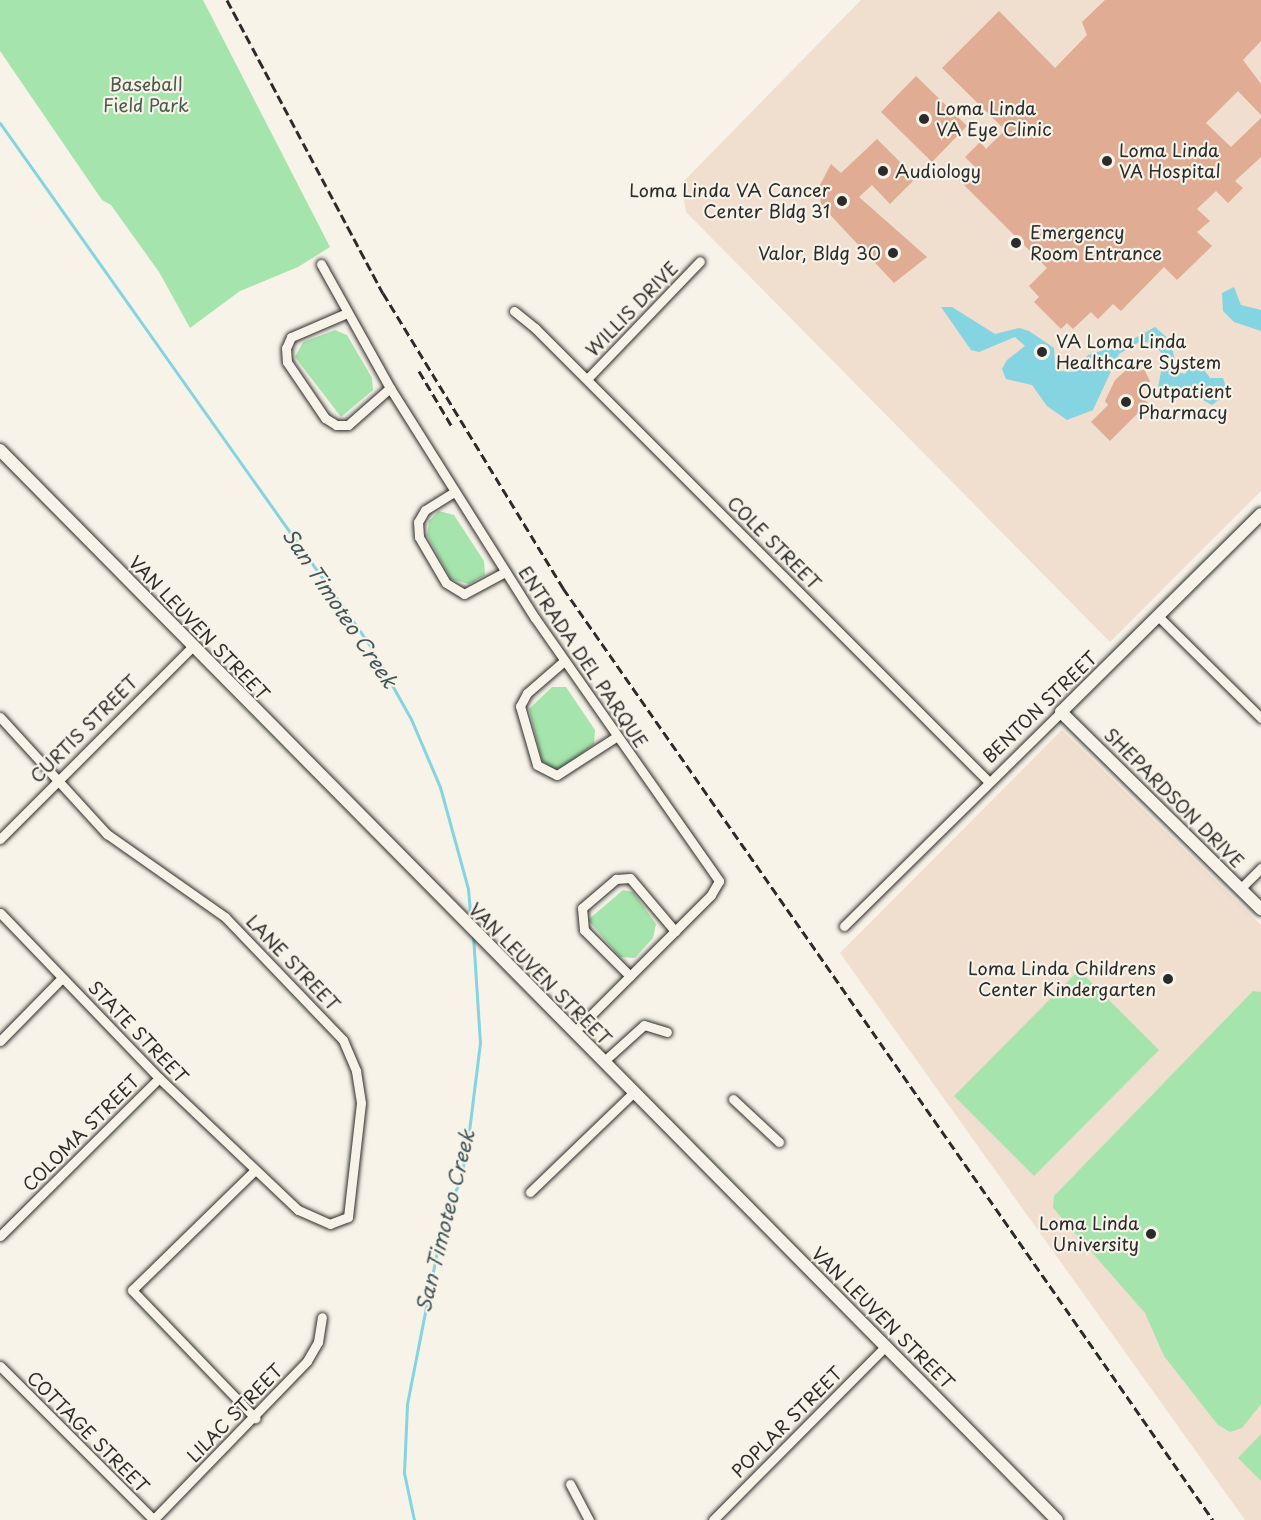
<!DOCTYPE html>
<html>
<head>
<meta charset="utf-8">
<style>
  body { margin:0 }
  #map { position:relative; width:1261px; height:1520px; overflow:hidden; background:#f7f3e8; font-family:"Playpen Sans",sans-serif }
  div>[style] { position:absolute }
  .built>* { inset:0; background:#f0dece }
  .green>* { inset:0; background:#a5e4ac }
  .water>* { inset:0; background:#84d4e1 }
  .stream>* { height:3px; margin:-1.5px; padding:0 1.5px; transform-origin:1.5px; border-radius:1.5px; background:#84d4e1 }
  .building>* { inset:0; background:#e0ac93 }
  .roads { filter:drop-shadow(0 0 2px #2b2b2b) drop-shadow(0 0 2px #2b2b2b) }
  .minor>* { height:9px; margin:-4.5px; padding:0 4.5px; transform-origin:4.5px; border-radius:4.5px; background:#f7f3e8 }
  .tertiary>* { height:12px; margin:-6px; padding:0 6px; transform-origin:6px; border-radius:6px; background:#f7f3e8 }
  .rail>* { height:3px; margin-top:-1.5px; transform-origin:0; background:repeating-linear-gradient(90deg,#2b2b2b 0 9px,transparent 0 13.5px) }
  .dots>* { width:16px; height:16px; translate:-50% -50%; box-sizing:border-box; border:3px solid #f7f3e8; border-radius:50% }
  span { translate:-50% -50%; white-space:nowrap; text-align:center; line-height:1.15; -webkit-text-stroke:4.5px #f7f3e8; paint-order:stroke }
  .park-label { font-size:18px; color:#4a594b }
  .poi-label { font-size:18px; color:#2b2b2b }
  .left { translate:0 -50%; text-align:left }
  .right { translate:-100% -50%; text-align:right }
  .street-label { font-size:18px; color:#2b2b2b }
  .water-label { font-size:20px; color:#415558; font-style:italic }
</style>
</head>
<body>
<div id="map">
  <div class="built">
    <i style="clip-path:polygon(861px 0,1261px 0,1261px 491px,1110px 642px,686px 212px,681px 184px)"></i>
    <i style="clip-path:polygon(1062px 730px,1261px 925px,1261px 1520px,1245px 1520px,840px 953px)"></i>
  </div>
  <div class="green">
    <i style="clip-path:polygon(0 0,203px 0,330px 247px,298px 267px,240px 291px,190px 328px,159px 272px,111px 205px,102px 200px,0 51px)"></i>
    <i style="clip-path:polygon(335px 330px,347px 335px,372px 378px,373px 390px,341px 417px,295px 357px,303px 342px)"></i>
    <i style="clip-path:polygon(439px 511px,454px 515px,484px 561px,485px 575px,469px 584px,451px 579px,427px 535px,429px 521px)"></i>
    <i style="clip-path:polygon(552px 687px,566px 687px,595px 730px,594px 744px,564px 767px,551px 770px,542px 760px,529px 709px)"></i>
    <i style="clip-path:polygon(623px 890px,633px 892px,656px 924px,653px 938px,635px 958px,620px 957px,588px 920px)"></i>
    <i style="clip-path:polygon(1079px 970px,1159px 1050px,1034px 1176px,954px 1096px)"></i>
    <i style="clip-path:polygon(1253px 991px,1261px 992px,1261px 1404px,1242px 1428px,1230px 1432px,1218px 1425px,1164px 1356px,1145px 1313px,1053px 1208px,1054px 1196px)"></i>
    <i style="clip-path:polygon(1261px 1434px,1261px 1481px,1238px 1458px)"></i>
  </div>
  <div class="water">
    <i style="clip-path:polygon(1234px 287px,1241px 305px,1261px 310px,1261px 331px,1234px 322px,1223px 311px,1222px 293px)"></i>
    <i style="clip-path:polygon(941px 307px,952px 307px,995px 334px,1019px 328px,1029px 331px,1054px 348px,1055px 365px,1061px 371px,1073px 372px,1088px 355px,1126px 343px,1155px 327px,1170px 340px,1178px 372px,1185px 374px,1191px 364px,1199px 363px,1210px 378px,1223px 378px,1228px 393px,1212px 405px,1185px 390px,1158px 387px,1164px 356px,1154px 344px,1141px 341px,1119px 354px,1093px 410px,1067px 420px,1047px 406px,1032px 385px,1006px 379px,1002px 369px,1007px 360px,1025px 346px,1015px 337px,979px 352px,971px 350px)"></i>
  </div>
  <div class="stream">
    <i style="left:0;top:123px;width:638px;rotate:54.69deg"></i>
    <i style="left:369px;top:644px;width:86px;rotate:60.8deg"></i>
    <i style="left:411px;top:719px;width:74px;rotate:66.9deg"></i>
    <i style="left:440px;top:787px;width:106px;rotate:74.6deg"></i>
    <i style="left:468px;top:889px;width:33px;rotate:85deg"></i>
    <i style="left:414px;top:1520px;width:48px;rotate:-102deg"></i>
    <i style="left:404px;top:1473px;width:69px;rotate:-87.5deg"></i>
    <i style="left:407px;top:1404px;width:197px;rotate:-78.9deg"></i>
    <i style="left:445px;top:1211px;width:31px;rotate:-63deg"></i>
    <i style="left:459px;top:1183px;width:37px;rotate:-77deg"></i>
    <i style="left:467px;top:1147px;width:105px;rotate:-82.9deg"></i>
    <i style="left:480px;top:1043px;width:108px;rotate:-93.7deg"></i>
  </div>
  <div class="building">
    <i style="clip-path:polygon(1105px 0,1261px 0,1261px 41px,1243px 60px,1261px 84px,1261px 115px,1238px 91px,1206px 123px,1231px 147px,1261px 118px,1261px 157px,1235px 181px,1243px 188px,1228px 203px,1216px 191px,1197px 209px,1210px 221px,1197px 232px,1212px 246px,1177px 280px,1164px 267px,1121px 311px,1113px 304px,1098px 319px,1091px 312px,1073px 329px,1067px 323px,1061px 329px,1034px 302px,1039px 297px,1029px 286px,1047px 268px,959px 180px,974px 166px,965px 157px,980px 142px,986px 149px,1005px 130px,942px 68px,999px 11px,1055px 68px,1087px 35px,1082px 22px)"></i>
    <i style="clip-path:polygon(916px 76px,967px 126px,932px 162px,881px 112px)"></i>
    <i style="clip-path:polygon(877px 139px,916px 178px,890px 204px,872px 185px,859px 197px,927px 257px,894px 283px,821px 205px,819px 187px,831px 164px,841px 173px)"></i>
    <i style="clip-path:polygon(1133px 364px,1141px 371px,1144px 369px,1150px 381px,1138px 393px,1148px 403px,1110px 441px,1091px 422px,1108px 405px,1105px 401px,1115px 380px)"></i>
  </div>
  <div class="roads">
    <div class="minor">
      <i style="left:321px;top:264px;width:142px;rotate:60.9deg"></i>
      <i style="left:390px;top:388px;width:272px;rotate:57.8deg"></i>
      <i style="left:535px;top:618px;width:321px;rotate:55deg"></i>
      <i style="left:719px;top:881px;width:16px;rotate:120deg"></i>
      <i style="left:711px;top:895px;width:194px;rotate:135deg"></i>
      <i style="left:514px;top:311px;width:27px;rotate:39deg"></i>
      <i style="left:535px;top:328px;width:641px;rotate:45deg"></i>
      <i style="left:347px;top:313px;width:61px;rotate:156.8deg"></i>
      <i style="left:291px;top:337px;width:12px;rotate:114deg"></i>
      <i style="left:286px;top:348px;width:14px;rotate:86deg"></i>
      <i style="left:287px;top:362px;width:68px;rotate:55.8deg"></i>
      <i style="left:325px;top:418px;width:13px;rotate:32deg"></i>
      <i style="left:336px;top:425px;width:12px"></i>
      <i style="left:348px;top:425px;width:56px;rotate:-41.4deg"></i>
      <i style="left:587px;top:379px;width:163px;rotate:-46.2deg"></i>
      <i style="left:454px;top:492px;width:34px;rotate:148deg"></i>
      <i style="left:425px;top:510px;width:14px;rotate:120deg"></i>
      <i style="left:418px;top:522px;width:15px;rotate:86deg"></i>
      <i style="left:419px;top:537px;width:53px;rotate:59.6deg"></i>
      <i style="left:446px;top:583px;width:21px;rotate:31deg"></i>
      <i style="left:464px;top:594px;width:47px;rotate:-28.2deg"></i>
      <i style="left:1158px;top:616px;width:145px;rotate:44.7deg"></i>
      <i style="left:564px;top:661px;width:49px;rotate:139.1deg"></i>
      <i style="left:527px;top:693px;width:15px;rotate:118deg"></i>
      <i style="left:520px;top:706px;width:61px;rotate:73.9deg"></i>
      <i style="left:537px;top:765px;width:22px;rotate:27deg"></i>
      <i style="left:557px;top:775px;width:70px;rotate:-32.8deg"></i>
      <i style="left:0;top:717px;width:159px;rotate:47.6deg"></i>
      <i style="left:107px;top:834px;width:144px;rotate:35.1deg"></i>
      <i style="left:225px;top:917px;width:170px;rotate:46.2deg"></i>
      <i style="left:343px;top:1040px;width:34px;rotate:67deg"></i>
      <i style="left:356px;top:1071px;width:32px;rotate:81deg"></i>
      <i style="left:361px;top:1103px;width:115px;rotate:96.5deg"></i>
      <i style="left:348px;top:1217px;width:19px;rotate:159deg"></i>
      <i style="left:330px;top:1224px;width:35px;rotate:-156deg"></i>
      <i style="left:298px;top:1210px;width:192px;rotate:-136.5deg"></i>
      <i style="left:159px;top:1078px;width:229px;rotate:-133.9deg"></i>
      <i style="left:0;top:839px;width:273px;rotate:-45deg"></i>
      <i style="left:1240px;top:889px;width:30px;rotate:-45deg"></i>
      <i style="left:844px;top:926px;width:305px;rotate:-44.6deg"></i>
      <i style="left:630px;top:976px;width:65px;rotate:-135deg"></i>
      <i style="left:584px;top:930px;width:22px;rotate:-95deg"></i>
      <i style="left:582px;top:908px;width:45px;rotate:-40.5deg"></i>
      <i style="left:616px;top:879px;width:14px;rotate:-4deg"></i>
      <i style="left:630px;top:878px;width:70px;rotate:49.7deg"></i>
      <i style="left:0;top:1041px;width:88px;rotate:-45.5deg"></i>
      <i style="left:603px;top:1062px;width:55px;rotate:-42.1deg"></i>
      <i style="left:644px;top:1025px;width:24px;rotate:17deg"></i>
      <i style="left:733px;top:1099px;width:63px;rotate:43.1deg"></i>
      <i style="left:254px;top:1171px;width:170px;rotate:135.7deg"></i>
      <i style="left:132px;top:1290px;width:178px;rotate:46.1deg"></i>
      <i style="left:530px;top:1192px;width:143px;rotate:-43.9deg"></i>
      <i style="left:0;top:1236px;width:224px;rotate:-44.8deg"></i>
      <i style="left:0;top:1366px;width:218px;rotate:45deg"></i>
      <i style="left:570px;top:1484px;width:41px;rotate:62.2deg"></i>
      <i style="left:153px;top:1520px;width:221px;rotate:-45.9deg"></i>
      <i style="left:307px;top:1361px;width:22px;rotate:-60deg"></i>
      <i style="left:318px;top:1342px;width:25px;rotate:-81deg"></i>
      <i style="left:713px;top:1520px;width:244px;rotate:-45.2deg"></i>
    </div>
    <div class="tertiary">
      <i style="left:0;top:450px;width:1504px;rotate:45.35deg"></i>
      <i style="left:1261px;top:514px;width:281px;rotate:135.3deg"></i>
      <i style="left:1061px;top:712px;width:281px;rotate:44.6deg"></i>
    </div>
  </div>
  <div class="rail">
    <i style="left:227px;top:0;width:332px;rotate:62deg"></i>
    <i style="left:383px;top:293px;width:346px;rotate:58.6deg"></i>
    <i style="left:563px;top:588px;width:1136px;rotate:55.11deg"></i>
    <i style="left:419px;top:371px;width:63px;rotate:59.3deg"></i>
  </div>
  <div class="dots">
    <i style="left:924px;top:119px;background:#2b2b2b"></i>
    <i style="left:1107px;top:161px;background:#2b2b2b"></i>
    <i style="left:883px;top:171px;background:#2b2b2b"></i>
    <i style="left:842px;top:201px;background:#2b2b2b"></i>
    <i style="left:1016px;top:243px;background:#2b2b2b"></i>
    <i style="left:893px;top:253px;background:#2b2b2b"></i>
    <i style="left:1042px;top:352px;background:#2b2b2b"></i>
    <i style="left:1126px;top:402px;background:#2b2b2b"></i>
    <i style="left:1168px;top:979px;background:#2b2b2b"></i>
    <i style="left:1151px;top:1234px;background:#2b2b2b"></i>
  </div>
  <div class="park-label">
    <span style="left:146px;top:95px">Baseball<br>Field Park</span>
  </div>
  <div class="poi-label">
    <span class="left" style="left:936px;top:119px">Loma Linda<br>VA Eye Clinic</span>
    <span class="left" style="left:1119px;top:161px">Loma Linda<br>VA Hospital</span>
    <span class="left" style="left:895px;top:171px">Audiology</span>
    <span class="right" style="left:830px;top:201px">Loma Linda VA Cancer<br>Center Bldg 31</span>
    <span class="left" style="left:1030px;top:243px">Emergency<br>Room Entrance</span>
    <span class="right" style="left:881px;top:253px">Valor, Bldg 30</span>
    <span class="left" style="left:1056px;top:352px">VA Loma Linda<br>Healthcare System</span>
    <span class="left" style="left:1138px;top:402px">Outpatient<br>Pharmacy</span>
    <span class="right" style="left:1156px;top:979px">Loma Linda Childrens<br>Center Kindergarten</span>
    <span class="right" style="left:1139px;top:1234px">Loma Linda<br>University</span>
  </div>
  <div class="street-label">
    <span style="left:632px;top:309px;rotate:-46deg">WILLIS DRIVE</span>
    <span style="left:774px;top:543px;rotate:45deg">COLE STREET</span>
    <span style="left:199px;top:628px;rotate:46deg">VAN LEUVEN STREET</span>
    <span style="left:583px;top:657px;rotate:56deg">ENTRADA DEL PARQUE</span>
    <span style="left:1040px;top:707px;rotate:-44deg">BENTON STREET</span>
    <span style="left:84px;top:729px;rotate:-45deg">CURTIS STREET</span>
    <span style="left:1174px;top:798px;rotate:45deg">SHEPARDSON DRIVE</span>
    <span style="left:293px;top:963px;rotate:46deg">LANE STREET</span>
    <span style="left:540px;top:974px;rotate:45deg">VAN LEUVEN STREET</span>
    <span style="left:138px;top:1032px;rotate:46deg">STATE STREET</span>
    <span style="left:81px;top:1133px;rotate:-45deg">COLOMA STREET</span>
    <span style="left:883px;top:1318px;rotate:45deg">VAN LEUVEN STREET</span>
    <span style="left:235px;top:1413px;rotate:-46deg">LILAC STREET</span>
    <span style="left:787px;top:1422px;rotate:-45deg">POPLAR STREET</span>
    <span style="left:88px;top:1432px;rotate:45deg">COTTAGE STREET</span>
  </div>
  <div class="water-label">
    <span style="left:340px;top:608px;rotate:56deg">San Timoteo Creek</span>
    <span style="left:445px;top:1221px;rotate:-76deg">San Timoteo Creek</span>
  </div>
</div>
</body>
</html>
